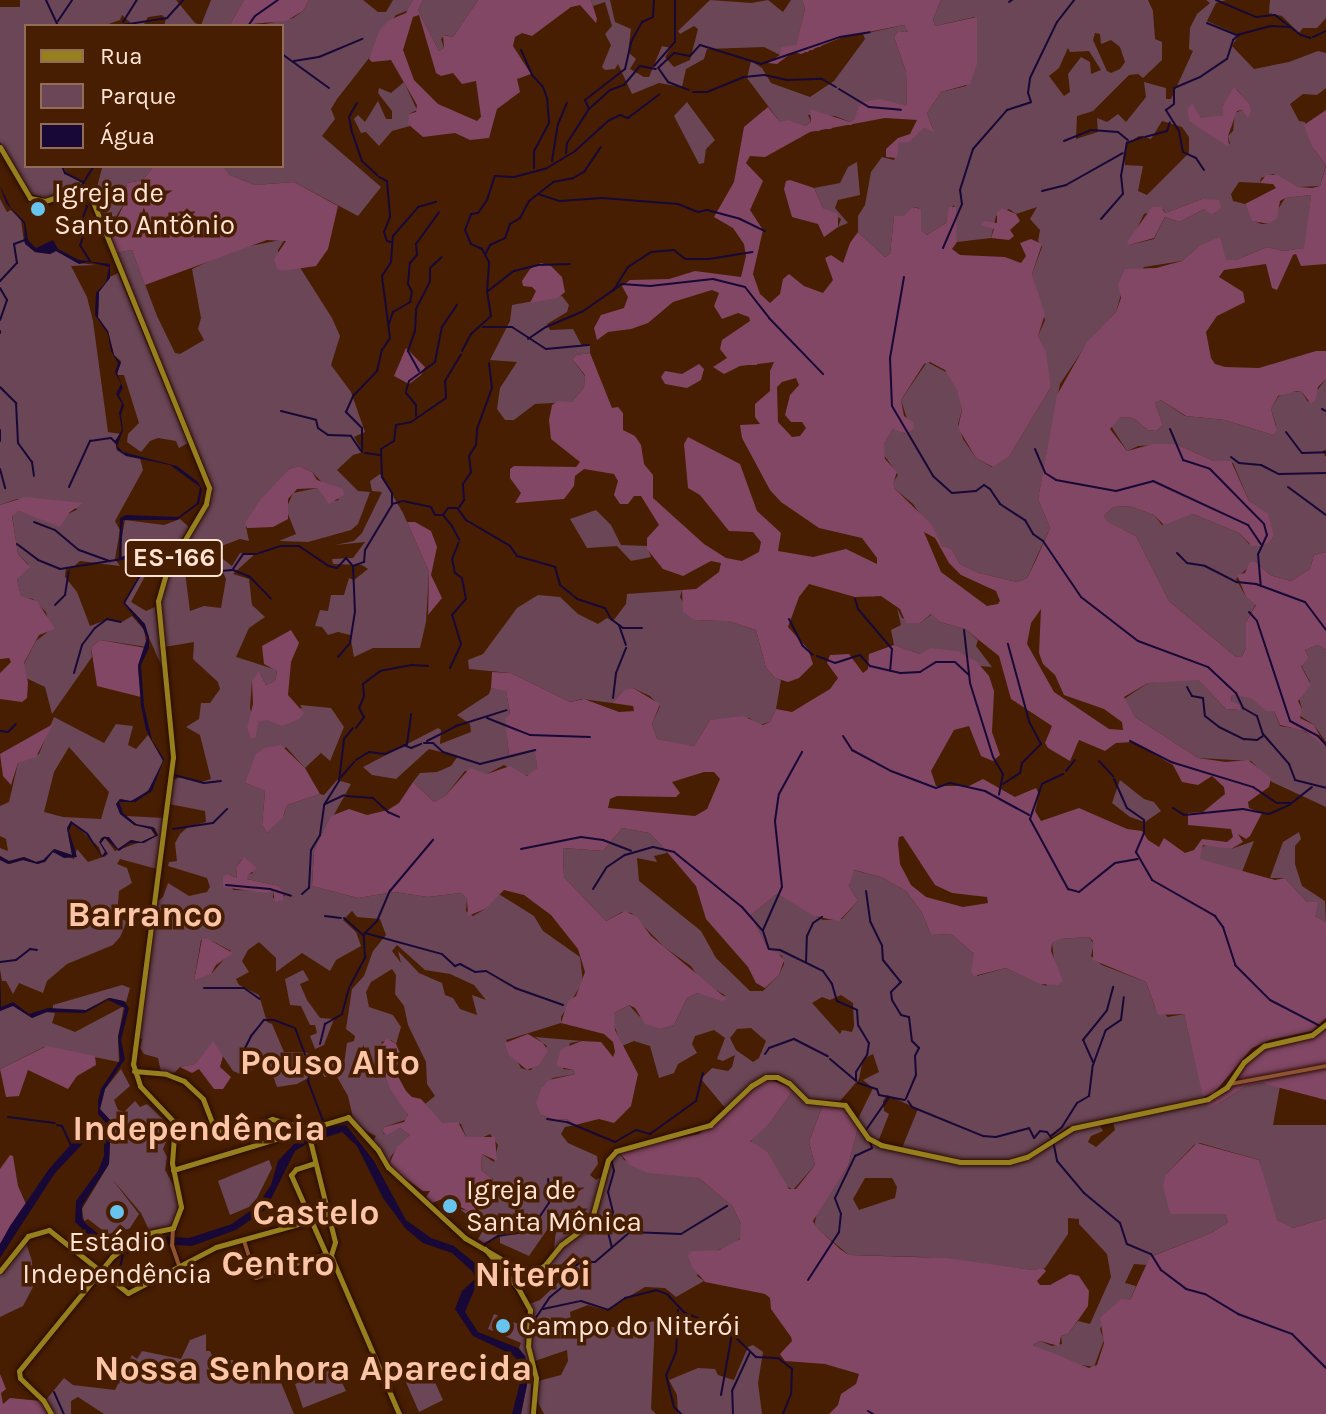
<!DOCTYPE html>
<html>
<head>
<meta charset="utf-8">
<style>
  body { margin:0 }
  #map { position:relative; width:1326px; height:1414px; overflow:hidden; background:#481e02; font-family:Karla,sans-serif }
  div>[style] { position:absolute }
  .green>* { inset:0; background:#6a4656 }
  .forest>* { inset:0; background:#814764 }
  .water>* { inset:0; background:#170838 }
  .stream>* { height:2px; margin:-1px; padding:0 1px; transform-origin:1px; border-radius:1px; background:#170838 }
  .roads { filter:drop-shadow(0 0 2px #270b00) drop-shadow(0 0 2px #270b00) }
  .minor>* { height:4px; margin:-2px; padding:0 2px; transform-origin:2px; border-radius:2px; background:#8e532f }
  .major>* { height:5px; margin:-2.5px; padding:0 2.5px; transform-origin:2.5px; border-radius:2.5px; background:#967f1c }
  .dots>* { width:22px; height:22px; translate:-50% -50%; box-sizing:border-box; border:4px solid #481e02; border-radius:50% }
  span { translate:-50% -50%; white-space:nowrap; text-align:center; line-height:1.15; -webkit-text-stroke:7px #481e02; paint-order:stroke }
  .shield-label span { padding:2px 6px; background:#481e02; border:2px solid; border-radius:6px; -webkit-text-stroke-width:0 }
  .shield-label { font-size:26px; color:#ffe3d4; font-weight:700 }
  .poi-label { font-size:28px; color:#ffe3d4 }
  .left { translate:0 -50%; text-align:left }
  .district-label { font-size:36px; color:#fcc5a7; font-weight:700 }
  .legend { position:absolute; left:24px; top:24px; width:260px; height:144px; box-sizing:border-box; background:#481e02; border:2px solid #916d56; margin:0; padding:10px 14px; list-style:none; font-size:24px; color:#ffe3d4 }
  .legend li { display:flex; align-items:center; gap:16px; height:40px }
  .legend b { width:40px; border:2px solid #916d56 }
</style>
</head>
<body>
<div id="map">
  <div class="green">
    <i style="clip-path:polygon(20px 0,176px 0,195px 23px,201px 25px,211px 0,244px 0,229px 26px,164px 26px,166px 19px,162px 15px,148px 17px,143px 26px,134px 26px,122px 15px,120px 20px,103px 26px,26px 26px,26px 166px,63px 166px,67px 174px,96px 191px,102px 168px,96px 166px,154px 166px,143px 180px,127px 183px,125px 202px,109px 228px,95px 202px,79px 188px,48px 199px,31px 194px,0 142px,0 7px,20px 7px)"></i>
    <i style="clip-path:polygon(309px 0,363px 0,378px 12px,386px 12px,393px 0,413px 0,409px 10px,396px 15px,376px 41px,373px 53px,337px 99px,331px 109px,335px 119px,322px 136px,381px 187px,358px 216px,294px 182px,255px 185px,230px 175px,223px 166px,282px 166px,282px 26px,256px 26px,293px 18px,303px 11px)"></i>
    <i style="clip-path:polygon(423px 0,478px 0,453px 37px,445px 35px,441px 39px,444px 48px,439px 51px,418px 10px)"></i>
    <i style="clip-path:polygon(591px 0,610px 0,615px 22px,631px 29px,628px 52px,636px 59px,630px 69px,644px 77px,649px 77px,662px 46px,671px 48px,665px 57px,674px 67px,690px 60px,698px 29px,694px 26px,680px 34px,678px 31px,710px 0,751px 3px,768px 0,783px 12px,791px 0,802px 0,805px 9px,796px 46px,780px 55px,764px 47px,707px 49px,704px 59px,686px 69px,682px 87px,659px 83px,632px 94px,618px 64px,615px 69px,605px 70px,602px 67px,611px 45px,605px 34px,612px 26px,605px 2px,593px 6px)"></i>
    <i style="clip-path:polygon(evenodd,941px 0,1148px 0,1153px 11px,1155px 39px,1162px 42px,1162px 60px,1143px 78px,1138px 74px,1129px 75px,1093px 111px,1077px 116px,1076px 139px,1098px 132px,1097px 118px,1107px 122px,1118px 114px,1126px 122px,1146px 97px,1144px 82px,1166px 88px,1166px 99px,1171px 99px,1193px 51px,1189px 49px,1190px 28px,1197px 14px,1210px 3px,1206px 0,1226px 0,1216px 3px,1207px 21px,1239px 35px,1232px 46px,1254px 69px,1289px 62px,1318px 51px,1326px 53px,1326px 88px,1317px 95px,1303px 94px,1290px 104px,1299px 121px,1305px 122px,1312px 147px,1326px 165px,1320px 186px,1299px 187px,1273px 174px,1261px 178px,1260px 183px,1239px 182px,1231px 194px,1233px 201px,1245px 204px,1252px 220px,1261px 224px,1269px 224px,1285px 198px,1311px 195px,1305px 248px,1283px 251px,1267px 247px,1236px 260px,1225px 260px,1222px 254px,1199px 246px,1182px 261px,1144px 267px,1121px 294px,1116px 312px,1088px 342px,1060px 384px,1038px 499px,1050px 528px,1027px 578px,1017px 582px,979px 573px,960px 564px,951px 550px,942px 546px,913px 504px,895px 489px,892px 484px,898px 475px,884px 455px,884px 444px,893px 429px,897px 428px,905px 434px,907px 419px,901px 400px,927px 362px,948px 373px,959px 393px,962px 410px,958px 424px,963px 439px,976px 458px,992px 467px,1009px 457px,1051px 387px,1044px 349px,1038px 336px,1045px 320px,1032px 274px,1042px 247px,1038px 241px,1040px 230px,1030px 219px,1037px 207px,1016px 214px,1009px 209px,996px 216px,991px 238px,957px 242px,954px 205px,949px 210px,946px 223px,927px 235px,921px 230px,919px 208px,912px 207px,905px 216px,894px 216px,890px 254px,885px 257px,858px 232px,858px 216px,865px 205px,871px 172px,882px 157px,894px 160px,899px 143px,924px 128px,933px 129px,927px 113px,941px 92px,966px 86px,971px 80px,975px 17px,935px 26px,933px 19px,941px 0,1095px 33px,1100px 34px,1101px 44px,1111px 40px,1120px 47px,1125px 62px,1120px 69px,1111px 73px,1107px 71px,1093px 40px,1095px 33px,941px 0,1068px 48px,1070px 52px,1089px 51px,1101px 70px,1091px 74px,1090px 62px,1081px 57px,1068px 74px,1070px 92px,1064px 96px,1049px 76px,1059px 68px,1068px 48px,941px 0,1236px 89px,1249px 103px,1245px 113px,1242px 110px,1235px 113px,1233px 131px,1228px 136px,1230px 144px,1190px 122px,1223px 115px,1223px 105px,1236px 89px,941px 0,1162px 121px,1182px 127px,1189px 137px,1189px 153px,1147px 195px,1138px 191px,1143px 166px,1125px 165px,1124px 156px,1127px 144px,1139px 136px,1151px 139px,1162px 121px,941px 0,1202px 199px,1215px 214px,1204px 209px,1180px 222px,1165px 217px,1154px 239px,1129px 245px,1144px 214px,1163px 209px,1165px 213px,1202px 199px)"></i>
    <i style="clip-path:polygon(1270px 0,1326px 0,1326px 18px,1317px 28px,1303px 28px,1299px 33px,1282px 16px,1269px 13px)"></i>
    <i style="clip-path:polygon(904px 25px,908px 32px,898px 31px,894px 37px,906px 72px,907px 106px,903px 107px,858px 107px,856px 119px,850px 122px,835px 116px,808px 115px,811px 122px,805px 126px,780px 122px,747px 78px,751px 61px,762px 68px,771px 83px,810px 97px,834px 81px,865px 39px,863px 34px)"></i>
    <i style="clip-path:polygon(404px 82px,417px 110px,409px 114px,410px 126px,392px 131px,379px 146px,366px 132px,361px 133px,354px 119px,358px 115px,365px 122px,378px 101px,386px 119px,392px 119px,392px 111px,378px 93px,379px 88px,391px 93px)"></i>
    <i style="clip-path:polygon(687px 102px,715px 140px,706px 149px,704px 163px,699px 164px,674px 116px)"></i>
    <i style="clip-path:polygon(857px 162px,860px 195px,838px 200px,835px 208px,848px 223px,838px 227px,841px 219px,823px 208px,814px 188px,840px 183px,848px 167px)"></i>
    <i style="clip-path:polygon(0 199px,7px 212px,11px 210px,21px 220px,24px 242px,35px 252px,50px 254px,56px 251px,79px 263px,96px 265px,71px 266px,87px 297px,93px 321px,108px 432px,121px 434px,115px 441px,117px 450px,140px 458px,143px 470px,115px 521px,120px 530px,115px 559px,120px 566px,80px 561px,73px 567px,66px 567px,65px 577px,77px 592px,90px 626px,106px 620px,122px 622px,132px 616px,144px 630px,147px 647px,100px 640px,91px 647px,92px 657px,52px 714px,45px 687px,26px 678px,24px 673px,24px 664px,36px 641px,50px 630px,46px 612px,33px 599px,21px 597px,17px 579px,28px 564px,18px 554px,12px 515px,19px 511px,33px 515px,68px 514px,78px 509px,17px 499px,0 505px)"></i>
    <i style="clip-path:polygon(evenodd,285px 239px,278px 250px,282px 271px,299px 266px,332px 318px,340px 336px,331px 365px,351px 392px,365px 432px,354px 437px,363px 452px,353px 455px,337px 470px,358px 491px,370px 492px,358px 524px,351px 530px,308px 542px,279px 541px,296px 534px,286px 509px,293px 493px,317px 488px,328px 502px,339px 500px,312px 472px,299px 466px,289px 469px,249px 518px,246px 527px,249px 541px,240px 539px,211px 550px,232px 566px,240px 553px,256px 553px,233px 574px,249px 579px,252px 605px,265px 617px,249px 628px,236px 657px,277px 670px,275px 681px,266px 685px,260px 673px,252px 681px,250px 708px,257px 731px,257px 722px,302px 708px,300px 705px,331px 708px,344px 727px,330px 761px,321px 753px,305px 768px,286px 747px,245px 783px,265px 791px,262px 825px,267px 833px,284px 815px,287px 805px,320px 794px,324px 795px,337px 780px,351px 784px,314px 851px,312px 886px,358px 898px,394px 892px,428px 897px,461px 893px,467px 899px,466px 911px,473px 916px,485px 909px,497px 893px,534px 916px,543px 931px,580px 957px,583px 982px,561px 1017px,561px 1023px,506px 1040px,521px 1068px,527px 1070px,531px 1070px,547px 1046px,535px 1037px,582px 1041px,570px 1043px,563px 1069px,573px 1070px,575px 1074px,553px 1078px,542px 1087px,541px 1115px,556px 1120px,567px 1119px,575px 1125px,565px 1127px,561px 1134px,568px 1143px,597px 1156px,598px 1164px,590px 1175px,596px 1180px,605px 1175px,591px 1221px,554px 1250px,556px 1229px,549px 1227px,529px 1256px,500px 1243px,500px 1236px,484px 1243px,478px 1239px,484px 1229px,460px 1209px,480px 1213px,475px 1202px,486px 1207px,490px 1204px,492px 1191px,511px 1195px,522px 1188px,511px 1181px,499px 1184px,481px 1170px,482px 1154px,494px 1162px,498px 1145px,490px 1134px,477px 1140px,466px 1137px,461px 1124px,443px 1123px,425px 1104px,435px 1096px,427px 1084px,426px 1062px,408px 1025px,404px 1006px,395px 994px,396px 975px,392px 969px,371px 982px,366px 992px,369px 1007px,393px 1015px,401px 1027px,396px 1044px,391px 1040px,381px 1042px,395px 1058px,392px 1063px,382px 1065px,391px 1089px,407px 1110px,408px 1119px,384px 1127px,382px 1132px,384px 1134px,400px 1128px,410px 1135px,391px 1156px,388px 1166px,372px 1142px,376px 1136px,362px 1129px,353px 1118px,348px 1096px,336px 1075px,324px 1077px,320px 1064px,312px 1076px,297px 1084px,277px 1087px,271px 1070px,256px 1066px,245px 1076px,233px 1071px,213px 1042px,195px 1064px,180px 1067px,174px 1073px,161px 1072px,158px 1058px,144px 1054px,140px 1048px,142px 1039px,138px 1037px,155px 903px,163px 897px,168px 883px,189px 896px,207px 892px,210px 887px,207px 878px,168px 866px,169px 862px,177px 861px,175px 843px,180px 834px,188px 827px,206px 822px,205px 811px,169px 804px,171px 781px,180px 777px,201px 782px,211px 779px,200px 735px,186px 727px,199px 719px,201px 703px,210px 703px,220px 689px,218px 682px,193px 659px,194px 642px,164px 647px,160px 596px,168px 572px,210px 495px,210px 481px,115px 253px,132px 250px,157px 316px,175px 353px,180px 354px,204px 340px,198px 329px,201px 318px,192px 269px,235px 249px,285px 239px,222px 570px,226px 579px,221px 608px,204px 606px,190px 611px,185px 572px,222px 570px,285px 239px,242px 859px,253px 873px,247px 875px,247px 879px,279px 886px,285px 896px,273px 898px,273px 891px,233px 890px,228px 874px,237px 878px,236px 867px,242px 859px,285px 239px,352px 911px,357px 917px,380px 919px,386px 935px,373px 951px,364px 976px,352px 989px,346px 1029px,355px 1036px,354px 1041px,347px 1043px,344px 1064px,333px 1062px,326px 1070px,320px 1060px,305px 1052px,284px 1052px,272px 1024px,267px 1022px,259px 995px,239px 985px,236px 979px,249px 972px,242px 961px,248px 950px,259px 942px,276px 958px,276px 972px,302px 953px,330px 971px,336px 960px,361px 946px,356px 932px,343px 920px,352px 911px,285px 239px,201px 940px,212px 941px,231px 951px,212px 973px,194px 981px,201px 940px,285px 239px,397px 945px,425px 970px,450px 974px,474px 985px,486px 1000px,472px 995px,477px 1015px,460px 1009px,453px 998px,445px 995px,442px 983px,419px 973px,398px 951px,401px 963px,392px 951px,397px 945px)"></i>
    <i style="clip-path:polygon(118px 273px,188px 443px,179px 448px,176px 441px,158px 438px,150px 441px,141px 452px,127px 442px,128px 434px,139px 423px,124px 375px,117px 375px,121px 361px,114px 355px,108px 331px,98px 319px,99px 291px,110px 277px)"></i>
    <i style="clip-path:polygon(562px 296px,569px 305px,567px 312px,547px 324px,550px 330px,573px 329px,582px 346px,590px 346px,590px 353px,576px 355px,572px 359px,585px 376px,584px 387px,572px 402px,535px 404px,514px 420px,505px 420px,497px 409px,500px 388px,517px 362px,490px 360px,510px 321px,512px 305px)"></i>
    <i style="clip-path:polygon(1326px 379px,1326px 450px,1322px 451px,1326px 457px,1326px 552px,1314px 555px,1310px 569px,1291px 581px,1270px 575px,1255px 561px,1236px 579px,1246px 597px,1256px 604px,1246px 622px,1246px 648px,1242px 656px,1236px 657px,1169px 601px,1136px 536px,1107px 522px,1104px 516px,1113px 507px,1129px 506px,1154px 515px,1162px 525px,1193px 514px,1239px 533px,1249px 544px,1270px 542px,1274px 536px,1249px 501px,1233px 463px,1214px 461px,1176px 444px,1138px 446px,1127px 451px,1111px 426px,1121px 417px,1133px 418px,1148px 430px,1156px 431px,1163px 425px,1155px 403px,1161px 400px,1185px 416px,1225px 420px,1273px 435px,1276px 425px,1271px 409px,1278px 397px,1288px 391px,1302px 392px,1308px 402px)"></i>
    <i style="clip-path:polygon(380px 474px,403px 513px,429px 572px,426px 622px,420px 648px,373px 648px,354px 657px,350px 635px,338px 632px,328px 635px,322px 627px,315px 626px,320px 610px,328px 611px,331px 595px,344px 595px,349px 578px,354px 580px,368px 569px,362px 565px,333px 564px,332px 559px,353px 558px,365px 542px,335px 545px,354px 541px,362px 533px,382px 492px,372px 491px,370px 481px)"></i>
    <i style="clip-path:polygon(596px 510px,611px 525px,621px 545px,647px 546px,651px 557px,631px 561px,617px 546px,587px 548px,570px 519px)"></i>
    <i style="clip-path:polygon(180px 519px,189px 527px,161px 575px,149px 569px,131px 602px,146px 611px,155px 607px,163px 669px,141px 620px,125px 603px,150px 558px,144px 552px,122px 557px,121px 541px,125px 520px,164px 525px)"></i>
    <i style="clip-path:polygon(682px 590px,680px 597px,694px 620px,728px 621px,756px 630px,766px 668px,775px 678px,781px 680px,776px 709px,770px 722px,759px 725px,749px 718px,710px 720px,694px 746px,685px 745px,657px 739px,652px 724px,660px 706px,650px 696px,633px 688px,622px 692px,612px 703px,582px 699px,570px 702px,511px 673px,469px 669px,468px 660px,483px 654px,517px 608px,538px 595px,560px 597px,578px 614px,598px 624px,607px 618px,613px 621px,626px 604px,627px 594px)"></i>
    <i style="clip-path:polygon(897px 608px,902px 618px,920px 623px,932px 614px,940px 622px,965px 629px,978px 640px,976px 646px,992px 667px,980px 666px,949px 650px,920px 654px,894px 645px,891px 630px,901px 625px)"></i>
    <i style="clip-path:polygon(1318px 645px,1326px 650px,1326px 742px,1314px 725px,1299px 715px,1302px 709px,1299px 698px,1310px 682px,1301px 665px,1309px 658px,1305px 650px)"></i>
    <i style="clip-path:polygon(1189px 679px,1198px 680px,1226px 709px,1240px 710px,1231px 701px,1232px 695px,1251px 697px,1274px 711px,1280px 726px,1300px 729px,1318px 739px,1326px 747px,1326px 807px,1272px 782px,1251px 761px,1198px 758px,1135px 717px,1124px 699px,1148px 683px)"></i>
    <i style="clip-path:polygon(491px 688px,506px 690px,510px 715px,507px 735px,509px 755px,534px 748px,536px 751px,537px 768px,530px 775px,523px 776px,504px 765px,487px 774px,465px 771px,445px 796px,434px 802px,413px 782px,420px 773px,437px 772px,451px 766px,458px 756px,429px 749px,396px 779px,372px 775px,363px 767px,438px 728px,441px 730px,440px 744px,471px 732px,470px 724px,457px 715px,489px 694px)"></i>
    <i style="clip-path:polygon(evenodd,54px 717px,104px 743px,116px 724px,133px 726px,128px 745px,136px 749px,148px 735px,163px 760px,154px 785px,139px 798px,130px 801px,120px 799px,116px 804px,122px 815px,134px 825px,151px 829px,155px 836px,141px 842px,131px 840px,118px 849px,105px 836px,100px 839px,105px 852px,102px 856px,99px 847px,71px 821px,67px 828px,72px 855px,54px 849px,44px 860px,36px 862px,24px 857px,9px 861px,0 856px,0 848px,8px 851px,6px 839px,0 836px,0 806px,9px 802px,18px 763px,39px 754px,54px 717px,69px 747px,109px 792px,101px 819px,63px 817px,44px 812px,54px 772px,69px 747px)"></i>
    <i style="clip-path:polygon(1120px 780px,1144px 799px,1154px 802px,1161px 811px,1145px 822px,1130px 817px,1112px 803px)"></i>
    <i style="clip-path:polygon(126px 816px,164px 818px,157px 869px,120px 859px,117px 864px,127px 868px,132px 883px,119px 891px,117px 918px,127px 921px,120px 937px,113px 945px,67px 964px,47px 981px,43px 993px,19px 983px,13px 994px,6px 981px,2px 981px,0 970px,0 860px,10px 864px,23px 860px,39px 864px,53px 852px,74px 859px,77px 849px,88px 862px,106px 856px,101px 843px,105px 838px,115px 851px,158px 836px,155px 828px,138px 825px)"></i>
    <i style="clip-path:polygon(evenodd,622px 828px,649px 833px,661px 845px,667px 853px,654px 856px,657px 862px,637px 858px,639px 881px,701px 931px,716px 958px,750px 991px,763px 991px,779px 975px,784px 964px,782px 956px,768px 949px,751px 915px,777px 894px,823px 920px,842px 919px,858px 901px,849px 886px,853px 870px,881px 877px,906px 891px,922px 913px,931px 935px,951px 934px,974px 954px,977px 976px,1006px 968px,1046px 986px,1054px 961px,1052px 943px,1059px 939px,1089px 937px,1094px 944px,1091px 956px,1102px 965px,1146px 982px,1155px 1007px,1168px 1017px,1184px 1014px,1204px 1098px,1068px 1127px,1025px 1156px,1012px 1160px,962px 1161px,902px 1148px,918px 1109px,887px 1095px,883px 1101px,884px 1111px,889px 1114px,878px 1142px,869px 1138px,857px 1121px,873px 1088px,863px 1080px,879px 1072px,873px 1054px,863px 1059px,859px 1079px,840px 1101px,808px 1099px,779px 1077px,726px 1109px,701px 1079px,712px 1068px,728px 1071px,732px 1067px,735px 1055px,723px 1061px,717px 1059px,725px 1038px,714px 1030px,695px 1036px,692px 1044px,697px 1053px,678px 1064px,674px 1073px,659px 1078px,650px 1046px,634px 1041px,622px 1046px,612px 1020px,614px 1013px,629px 1005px,639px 1016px,662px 1029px,674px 1025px,687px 998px,698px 993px,726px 996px,700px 980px,691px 966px,664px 947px,631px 913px,622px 912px,606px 921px,564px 877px,563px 848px,603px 851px,622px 828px,841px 995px,853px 1003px,854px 1026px,852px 1032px,842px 1030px,840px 1034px,812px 1003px,822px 997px,830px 1000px,841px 995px,622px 828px,751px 1028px,766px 1041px,759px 1058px,753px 1062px,736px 1050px,730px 1038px,737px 1029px,751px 1028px)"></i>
    <i style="clip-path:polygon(1299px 832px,1301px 839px,1295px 846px,1295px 864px,1302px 886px,1325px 901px,1326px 922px,1315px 916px,1313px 902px,1307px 902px,1285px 878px,1270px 878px,1283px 842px)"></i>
    <i style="clip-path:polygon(1254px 841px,1242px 872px,1200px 860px,1200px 849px,1207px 844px,1231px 849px)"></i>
    <i style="clip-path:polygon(303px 970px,309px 980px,300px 984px,307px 1000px,320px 1018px,334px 1019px,324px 1045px,315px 1049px,310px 1036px,317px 1033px,315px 1025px,310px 1025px,301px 1006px,290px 1005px,285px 979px)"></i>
    <i style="clip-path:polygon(122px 985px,130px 988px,126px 1002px,108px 998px,86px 1010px,53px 1009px,53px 1005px)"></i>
    <i style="clip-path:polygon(12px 1005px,32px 1018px,45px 1012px,55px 1013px,52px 1023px,75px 1032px,124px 1006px,118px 1037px,119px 1062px,44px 1047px,0 1069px,0 1011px)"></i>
    <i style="clip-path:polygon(121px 1069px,130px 1086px,114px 1100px,118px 1110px,124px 1112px,135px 1101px,140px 1107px,147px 1104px,169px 1125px,169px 1135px,163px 1149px,167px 1157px,165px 1170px,178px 1193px,179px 1204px,172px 1226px,149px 1230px,141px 1213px,112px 1179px,139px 1214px,130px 1228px,116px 1234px,116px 1241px,88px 1219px,84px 1221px,82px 1209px,109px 1164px,111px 1121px,100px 1109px,105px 1089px)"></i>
    <i style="clip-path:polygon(evenodd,1262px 1083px,1280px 1086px,1273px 1125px,1326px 1125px,1326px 1218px,1293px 1228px,1288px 1226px,1277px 1220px,1272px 1210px,1259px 1160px,1200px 1143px,1194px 1145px,1166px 1174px,1170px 1214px,1225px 1214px,1228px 1222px,1211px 1233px,1152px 1256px,1146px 1265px,1134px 1264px,1125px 1283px,1136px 1286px,1129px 1302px,1116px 1304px,1108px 1312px,1100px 1329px,1104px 1340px,1094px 1367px,1074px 1364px,1033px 1345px,1040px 1341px,1052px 1346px,1062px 1344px,1061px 1336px,1068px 1334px,1078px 1321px,1090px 1324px,1111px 1277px,1107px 1254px,1079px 1224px,1079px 1219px,1068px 1218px,1068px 1234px,1045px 1268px,1033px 1270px,924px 1257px,849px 1255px,814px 1226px,817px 1213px,848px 1166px,858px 1128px,867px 1140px,958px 1162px,1018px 1160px,1059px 1135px,1098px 1122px,1103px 1131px,1091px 1136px,1088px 1142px,1096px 1147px,1115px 1130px,1112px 1119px,1205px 1101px,1218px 1104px,1246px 1086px,1262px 1083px,865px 1178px,892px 1178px,897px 1187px,895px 1198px,859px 1210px,853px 1199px,865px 1178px)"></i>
    <i style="clip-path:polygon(794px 1089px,801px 1098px,823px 1104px,809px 1142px,815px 1165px,793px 1190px,785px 1185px,767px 1151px,752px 1143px,750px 1138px,770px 1123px)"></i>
    <i style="clip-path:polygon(618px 1151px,624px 1160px,699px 1178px,732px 1206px,741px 1224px,742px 1236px,731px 1247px,705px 1253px,697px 1276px,704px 1281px,676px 1297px,665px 1288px,645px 1287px,606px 1310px,588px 1305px,570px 1312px,571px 1321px,584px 1320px,585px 1327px,627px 1327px,655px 1321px,651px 1409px,656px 1414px,544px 1414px,537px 1401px,538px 1381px,561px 1375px,568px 1361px,567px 1350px,532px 1362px,530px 1414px,521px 1414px,528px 1379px,525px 1356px,519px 1348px,521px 1343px,488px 1329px,494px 1314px,518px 1324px,527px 1334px,525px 1345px,530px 1347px,527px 1305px,540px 1300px,562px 1279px,558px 1276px,539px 1281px,520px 1275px,515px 1268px,534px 1272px,567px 1242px,591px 1225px,608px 1175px,608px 1161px)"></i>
    <i style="clip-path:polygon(269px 1160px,272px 1168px,257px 1198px,249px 1207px,230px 1215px,218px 1181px)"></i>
    <i style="clip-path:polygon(25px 1240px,32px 1261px,33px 1287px,23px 1306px,0 1317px,0 1272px)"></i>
    <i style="clip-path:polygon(206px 1334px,206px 1351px,210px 1351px,214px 1360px,233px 1360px,233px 1368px,274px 1366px,294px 1414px,104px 1414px,78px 1397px,71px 1401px,71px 1414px,52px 1414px,45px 1401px,64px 1378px,73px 1385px,115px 1390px,132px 1355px,137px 1359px,142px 1351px,181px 1359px,190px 1340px)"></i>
    <i style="clip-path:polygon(753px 1345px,763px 1352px,758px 1383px,762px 1414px,678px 1414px,677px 1395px,669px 1380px,698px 1368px,715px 1369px,718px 1375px,734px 1380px,748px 1347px)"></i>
    <i style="clip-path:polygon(335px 1368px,346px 1391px,303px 1408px,295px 1384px)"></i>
    <i style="clip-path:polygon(429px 1369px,443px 1400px,419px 1412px,405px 1380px)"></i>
  </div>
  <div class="forest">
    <i style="clip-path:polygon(244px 0,309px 0,303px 11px,286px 21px,229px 26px)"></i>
    <i style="clip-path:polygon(evenodd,413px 0,423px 0,418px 10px,439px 51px,444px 48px,443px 35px,453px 37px,478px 0,591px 0,597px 19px,596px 23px,580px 5px,571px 7px,532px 36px,522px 33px,515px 37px,513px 46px,531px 74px,517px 79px,520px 92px,497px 109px,489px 138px,470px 140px,455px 133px,423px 137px,408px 124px,409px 114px,416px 112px,417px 105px,391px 60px,372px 62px,369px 59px,379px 31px,389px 20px,406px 13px,413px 0,419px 15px,436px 73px,441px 76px,453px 73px,462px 84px,476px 81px,481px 117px,477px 121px,438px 104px,414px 80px,403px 50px,413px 17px,419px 15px)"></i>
    <i style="clip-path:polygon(evenodd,802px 0,941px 0,933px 19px,935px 26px,977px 17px,977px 64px,970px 84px,941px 92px,927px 113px,934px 132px,924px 128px,909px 142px,899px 143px,897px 158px,886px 157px,886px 149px,898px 138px,910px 134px,917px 120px,885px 118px,810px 132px,765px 157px,750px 156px,746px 163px,763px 181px,750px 210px,763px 230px,753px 274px,760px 294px,770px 303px,780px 294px,783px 279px,789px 274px,804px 286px,823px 293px,833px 280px,825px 258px,831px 255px,843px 263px,850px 243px,858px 232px,885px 257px,890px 254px,894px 216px,904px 216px,912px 207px,921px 209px,921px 230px,927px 235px,946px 223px,949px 207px,956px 207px,957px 242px,952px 249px,960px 255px,1005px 257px,1021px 263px,1026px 256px,1020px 243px,1031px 239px,1042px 244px,1032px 274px,1045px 314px,1038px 336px,1046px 352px,1051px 387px,1009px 457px,993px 467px,976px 458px,958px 428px,962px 410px,957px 390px,945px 370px,930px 362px,924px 364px,901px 400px,904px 416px,913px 422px,914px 428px,907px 434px,893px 429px,884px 444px,885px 459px,897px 472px,893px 484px,895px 489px,932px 525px,942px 546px,951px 549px,960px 564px,979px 573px,1017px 582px,1027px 578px,1036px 560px,1050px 528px,1038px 499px,1057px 395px,1087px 342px,1116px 312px,1121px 298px,1118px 284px,1125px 269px,1156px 268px,1182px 261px,1199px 246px,1220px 237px,1226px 260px,1236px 260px,1267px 247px,1283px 251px,1304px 248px,1311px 195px,1285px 198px,1280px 201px,1277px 218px,1269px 224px,1252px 221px,1245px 204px,1276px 188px,1273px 184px,1260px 183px,1266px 175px,1277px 175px,1299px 187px,1312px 188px,1320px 186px,1326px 166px,1326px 264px,1301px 266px,1296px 254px,1293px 255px,1277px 290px,1272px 288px,1266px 264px,1224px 270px,1219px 277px,1243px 292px,1245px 302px,1217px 316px,1206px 332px,1211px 358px,1215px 364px,1225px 367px,1259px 368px,1316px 351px,1326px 351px,1326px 379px,1318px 387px,1316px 399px,1311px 404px,1302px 392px,1296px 391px,1278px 396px,1271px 409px,1277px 430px,1273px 435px,1225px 420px,1186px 416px,1161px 400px,1155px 403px,1163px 425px,1156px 431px,1148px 430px,1133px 418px,1121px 417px,1110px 429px,1127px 451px,1153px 444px,1176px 444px,1214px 461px,1231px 461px,1249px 501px,1268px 514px,1274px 536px,1270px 542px,1261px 546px,1252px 546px,1239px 533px,1193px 514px,1164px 525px,1154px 515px,1129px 506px,1113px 507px,1104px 516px,1108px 522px,1136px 536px,1169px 601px,1236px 657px,1242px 656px,1246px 648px,1246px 622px,1256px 605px,1246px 597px,1237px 575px,1245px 573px,1249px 563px,1255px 561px,1270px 575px,1291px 581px,1310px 569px,1314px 555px,1326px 552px,1326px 650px,1318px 645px,1305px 650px,1309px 658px,1301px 666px,1311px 685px,1298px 701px,1302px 709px,1300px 718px,1314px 725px,1326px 747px,1305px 731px,1280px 725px,1274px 711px,1266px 711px,1251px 698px,1232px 695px,1231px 701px,1240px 705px,1240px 710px,1226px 709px,1198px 680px,1148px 683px,1124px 697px,1135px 717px,1198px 758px,1226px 762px,1248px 760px,1271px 778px,1269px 787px,1248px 802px,1249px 808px,1262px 813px,1250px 836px,1246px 839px,1238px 834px,1243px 842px,1231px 849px,1203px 845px,1200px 859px,1275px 880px,1285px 878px,1307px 902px,1318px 902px,1315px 916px,1326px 922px,1326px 1018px,1312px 1031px,1270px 1040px,1252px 1048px,1214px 1093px,1203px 1097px,1184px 1014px,1158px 1015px,1146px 982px,1093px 960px,1093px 941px,1089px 937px,1060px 939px,1052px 943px,1051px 951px,1063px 981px,1058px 985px,1040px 984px,1006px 968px,974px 976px,971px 972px,974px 954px,951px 934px,931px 935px,922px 913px,906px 891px,881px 877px,854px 870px,849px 886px,858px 901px,839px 921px,814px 916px,777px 894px,751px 915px,768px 949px,778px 953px,784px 960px,779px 975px,765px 988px,756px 983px,748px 967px,706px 919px,696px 886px,661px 845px,649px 833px,622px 828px,603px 851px,563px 848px,564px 877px,606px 921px,625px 911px,637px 917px,651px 936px,727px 999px,721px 1001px,698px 993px,687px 998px,674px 1025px,662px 1029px,645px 1024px,635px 1008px,629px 1005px,614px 1013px,615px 1030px,638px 1074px,631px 1106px,614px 1123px,599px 1119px,575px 1125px,567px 1119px,556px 1120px,541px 1115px,536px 1103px,542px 1087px,549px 1080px,575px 1074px,573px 1070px,556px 1066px,561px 1049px,582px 1041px,601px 1042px,613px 1057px,615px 1052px,613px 1042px,604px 1034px,561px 1023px,568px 1001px,576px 996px,585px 972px,578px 949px,551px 915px,524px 895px,504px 890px,485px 909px,468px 916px,467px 899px,461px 893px,428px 897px,394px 892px,358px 898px,312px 886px,314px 851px,331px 816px,349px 809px,367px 815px,388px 810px,399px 803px,413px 782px,434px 802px,445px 796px,470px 768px,487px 774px,510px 766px,527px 776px,537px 768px,535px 749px,509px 755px,505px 719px,510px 714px,506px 691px,491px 688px,492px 672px,511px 673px,570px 702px,584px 699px,619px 712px,634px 711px,633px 706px,612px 703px,624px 690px,633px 688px,660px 704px,652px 724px,657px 739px,694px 746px,710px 720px,743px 716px,763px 725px,770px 722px,776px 709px,792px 712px,830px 689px,838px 678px,827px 663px,830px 655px,849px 654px,863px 673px,868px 669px,869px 654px,894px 645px,920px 654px,930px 648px,958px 651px,977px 662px,989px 676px,994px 691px,992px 732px,1000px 755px,993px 761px,981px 756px,969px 726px,954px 730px,931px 771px,936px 786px,969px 786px,983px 779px,1015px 797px,1036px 788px,1039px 794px,1035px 811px,1041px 821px,1079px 808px,1127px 829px,1142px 831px,1148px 840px,1159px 847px,1164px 838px,1185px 853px,1194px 850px,1202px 839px,1227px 842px,1233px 837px,1231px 829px,1188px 825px,1188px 813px,1203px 812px,1225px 794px,1224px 787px,1212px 776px,1198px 785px,1182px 782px,1173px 765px,1133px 742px,1116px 743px,1105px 751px,1079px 740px,1070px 761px,1048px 748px,1045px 743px,1052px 726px,1011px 699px,999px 656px,965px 629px,940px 622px,931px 614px,920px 623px,906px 623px,900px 609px,881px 596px,855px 597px,809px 584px,799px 597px,788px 627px,808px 649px,813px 664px,799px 678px,788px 682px,775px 678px,766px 668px,756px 630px,728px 621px,694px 620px,683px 612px,682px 590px,696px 589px,719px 572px,721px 563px,711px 561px,683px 576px,663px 569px,647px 549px,647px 538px,659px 525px,641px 496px,634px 496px,628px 504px,620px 504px,614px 495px,618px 481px,614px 474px,584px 469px,575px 476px,574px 486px,564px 499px,515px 503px,521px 493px,510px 478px,510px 469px,514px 466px,576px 467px,580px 462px,551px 439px,549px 420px,552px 405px,558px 401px,572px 402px,584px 387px,585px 375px,572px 359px,576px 355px,590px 353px,612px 408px,618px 407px,623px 413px,623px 430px,635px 436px,641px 445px,644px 464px,653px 475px,653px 498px,704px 544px,726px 558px,742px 561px,759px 552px,761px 542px,753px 532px,729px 531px,700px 495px,688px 488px,684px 444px,688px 437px,740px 464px,757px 511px,781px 533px,778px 551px,813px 557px,846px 549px,877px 564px,877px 558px,862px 538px,819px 528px,781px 502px,770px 490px,742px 438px,740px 425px,760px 424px,755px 417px,755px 404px,770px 391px,770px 371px,774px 362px,740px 366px,724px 374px,713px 367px,727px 358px,720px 349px,722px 340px,750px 321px,749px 317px,738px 313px,722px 319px,714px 306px,719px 293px,712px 290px,673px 302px,648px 323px,631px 329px,608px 332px,597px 340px,594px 328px,601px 315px,624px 308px,628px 297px,622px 286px,630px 280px,669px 279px,695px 271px,741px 277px,746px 256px,744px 244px,733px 228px,714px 217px,734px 182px,744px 127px,768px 107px,780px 122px,788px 120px,805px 126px,811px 122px,810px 109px,850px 122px,855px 119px,858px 107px,863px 102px,880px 99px,907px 106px,906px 72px,894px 37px,898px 31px,908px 32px,904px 25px,843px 37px,801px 54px,793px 52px,777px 64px,768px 63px,780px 55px,781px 47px,796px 45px,805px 9px,802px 0,796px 378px,799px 385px,790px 395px,785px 415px,791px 422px,802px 422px,806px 428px,800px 436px,792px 437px,778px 422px,777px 387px,782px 382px,796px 378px,802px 0,924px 532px,935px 538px,949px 563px,961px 575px,996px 591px,1000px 601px,998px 604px,987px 606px,941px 572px,924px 532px,802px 0,1041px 609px,1039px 653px,1043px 664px,1055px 675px,1064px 695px,1104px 709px,1122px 722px,1123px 730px,1109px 729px,1054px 692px,1027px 644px,1031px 623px,1041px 609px,802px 0,704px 772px,714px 772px,720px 779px,707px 809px,695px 816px,608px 808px,610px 799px,617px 796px,676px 797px,680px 793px,672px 782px,704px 772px,802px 0,903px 836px,935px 885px,952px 893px,987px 897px,988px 903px,963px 907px,926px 897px,911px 885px,900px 864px,898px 843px,899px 837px,903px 836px)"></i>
    <i style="clip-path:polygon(1234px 87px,1249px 103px,1251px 111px,1248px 118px,1242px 110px,1237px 111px,1228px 136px,1229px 147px,1190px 122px,1187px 110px,1192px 103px,1201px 118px,1223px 115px,1223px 105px)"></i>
    <i style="clip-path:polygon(1326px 110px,1326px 165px,1312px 147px,1304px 125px)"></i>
    <i style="clip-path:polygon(154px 166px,223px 166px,230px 175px,255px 185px,294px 182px,338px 206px,328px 249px,316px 266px,282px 271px,277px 269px,274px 259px,286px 241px,267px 240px,145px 285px,132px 250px,115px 253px,106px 229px,116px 221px,125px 202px,127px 183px,143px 180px)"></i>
    <i style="clip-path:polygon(790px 180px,814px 188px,823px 208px,838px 214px,838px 227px,824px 237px,818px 224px,792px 217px,784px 189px,786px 181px)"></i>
    <i style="clip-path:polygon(1202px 199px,1219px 200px,1221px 208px,1212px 215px,1204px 209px,1180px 222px,1165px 217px,1154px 238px,1129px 245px,1127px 242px,1152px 207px,1161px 207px,1165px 213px)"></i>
    <i style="clip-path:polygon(1002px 208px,1016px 214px,1020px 221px,1010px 230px,1014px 236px,1009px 240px,991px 238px,994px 229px,981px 225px,985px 221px,997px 223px,997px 213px)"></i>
    <i style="clip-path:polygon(541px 263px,551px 266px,562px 277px,565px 292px,558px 298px,530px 303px,536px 291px,532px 287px,523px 286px,522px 281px,530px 269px)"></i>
    <i style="clip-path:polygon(406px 348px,425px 367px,421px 375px,409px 384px,394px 376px)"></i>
    <i style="clip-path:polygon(699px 364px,704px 369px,701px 380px,687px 388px,665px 384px,661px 377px,665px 371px,682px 374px)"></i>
    <i style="clip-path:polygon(299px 466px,312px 472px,317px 480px,343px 489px,344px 495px,329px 504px,317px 488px,297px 489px,288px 499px,288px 519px,273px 527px,247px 528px,245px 523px,261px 499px,289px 469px)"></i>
    <i style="clip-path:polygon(26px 497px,83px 503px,70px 512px,60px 527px,19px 511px,12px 516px,18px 554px,30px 567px,17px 579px,21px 596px,37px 601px,55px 629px,39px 635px,24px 663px,28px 683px,27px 698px,22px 702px,0 699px,0 673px,11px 662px,9px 658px,0 659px,0 505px)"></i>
    <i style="clip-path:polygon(415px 522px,431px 531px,437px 547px,431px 575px,442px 598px,428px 615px,429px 572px,407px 522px)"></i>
    <i style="clip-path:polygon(291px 630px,299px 643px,291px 662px,288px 695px,304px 713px,299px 719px,282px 726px,267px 720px,258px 722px,256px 737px,251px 739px,247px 728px,253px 704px,252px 681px,259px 671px,266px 685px,275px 681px,277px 671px,264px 664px,262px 646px)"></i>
    <i style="clip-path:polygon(100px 640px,146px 648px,138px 669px,141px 697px,97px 686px,91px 647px)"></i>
    <i style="clip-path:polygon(53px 724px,36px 757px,18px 763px,11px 785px,3px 776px,0 754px)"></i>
    <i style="clip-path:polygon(281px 745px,305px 768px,320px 794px,287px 805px,283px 817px,267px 833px,262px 825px,265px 791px,245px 783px,256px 754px,264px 748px)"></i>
    <i style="clip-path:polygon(244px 857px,257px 868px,247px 876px,247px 879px,279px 886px,284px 893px,283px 900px,275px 902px,273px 891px,265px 893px,223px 887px,223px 876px,228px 874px,237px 878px,236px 867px)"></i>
    <i style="clip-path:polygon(202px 939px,208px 939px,233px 953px,216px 965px,211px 974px,194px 981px)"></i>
    <i style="clip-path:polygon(1326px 1023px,1326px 1100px,1262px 1083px,1246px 1086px,1218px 1104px,1208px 1107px,1205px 1101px,1229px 1082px,1240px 1064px,1254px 1051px,1306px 1037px)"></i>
    <i style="clip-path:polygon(528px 1034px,543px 1043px,548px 1051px,539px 1065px,527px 1070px,509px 1055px,505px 1043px)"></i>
    <i style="clip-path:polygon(387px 1038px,396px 1044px,401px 1055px,395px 1071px,406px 1091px,412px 1097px,421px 1099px,443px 1123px,458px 1122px,466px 1137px,495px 1137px,497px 1161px,482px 1154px,481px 1170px,499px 1184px,511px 1181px,519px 1185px,520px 1192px,511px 1195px,498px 1190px,489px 1193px,489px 1209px,479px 1202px,474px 1206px,480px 1218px,445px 1198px,432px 1203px,426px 1197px,430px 1191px,423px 1191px,388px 1166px,397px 1147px,410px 1135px,400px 1128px,387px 1135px,382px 1132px,384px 1127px,404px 1122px,408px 1115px,390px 1089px,382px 1065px,383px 1062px,394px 1061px,392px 1054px,381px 1046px)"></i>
    <i style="clip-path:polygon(213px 1041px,223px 1056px,220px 1067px,231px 1077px,223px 1089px,214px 1089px,199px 1069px,192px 1073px,180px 1067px,195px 1064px)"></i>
    <i style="clip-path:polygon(47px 1046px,95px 1056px,96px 1065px,77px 1076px,68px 1089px,28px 1070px,19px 1096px,6px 1097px,0 1069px)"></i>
    <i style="clip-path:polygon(768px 1079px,794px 1089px,770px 1123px,750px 1141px,767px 1151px,789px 1189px,796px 1189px,815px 1165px,809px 1142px,823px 1104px,834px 1102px,847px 1108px,858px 1128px,848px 1166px,813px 1221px,815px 1226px,840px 1249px,849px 1255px,946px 1258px,1033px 1270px,1043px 1268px,1046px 1271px,1037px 1281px,1040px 1285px,1050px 1285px,1070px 1274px,1079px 1276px,1089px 1291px,1088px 1306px,1079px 1319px,1068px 1334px,1061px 1336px,1059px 1346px,1040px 1341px,1033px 1345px,1089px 1368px,1097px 1365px,1104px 1343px,1100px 1318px,1121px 1299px,1130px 1300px,1150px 1257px,1211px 1233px,1228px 1222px,1225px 1214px,1170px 1214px,1163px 1186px,1166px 1174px,1197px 1143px,1259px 1160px,1277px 1220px,1293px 1228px,1326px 1218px,1326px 1414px,829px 1414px,838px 1405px,841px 1394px,856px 1384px,859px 1374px,825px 1364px,785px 1361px,780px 1354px,792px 1341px,791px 1337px,771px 1309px,770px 1298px,765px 1294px,705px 1282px,692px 1267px,688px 1256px,692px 1251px,720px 1250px,740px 1239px,741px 1224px,732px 1206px,699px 1178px,648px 1173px,630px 1165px,618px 1151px,699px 1134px,756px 1084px)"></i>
    <i style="clip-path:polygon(10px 1155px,13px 1156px,18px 1186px,26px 1204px,0 1244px,0 1169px)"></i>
    <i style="clip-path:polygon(0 1374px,6px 1389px,1px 1393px,3px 1404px,10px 1398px,41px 1401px,48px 1414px,0 1414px)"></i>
  </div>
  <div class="water">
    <i style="clip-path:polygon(0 186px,11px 208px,25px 222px,28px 240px,36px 248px,53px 240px,58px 249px,79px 260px,110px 264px,110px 278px,99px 292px,98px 317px,108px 331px,114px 355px,121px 363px,117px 373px,123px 388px,119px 395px,124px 405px,121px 415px,123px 430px,117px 446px,123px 452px,177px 466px,198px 482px,202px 489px,199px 504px,177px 520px,123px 520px,121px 557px,141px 551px,150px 560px,125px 603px,145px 624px,149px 637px,149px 648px,141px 665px,144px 706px,152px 740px,164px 759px,152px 791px,135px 802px,119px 802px,123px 813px,136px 824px,153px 827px,158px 835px,144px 843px,130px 843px,119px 851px,105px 838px,101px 843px,108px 854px,102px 857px,86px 834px,72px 824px,69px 831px,77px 857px,64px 858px,53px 852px,45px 862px,37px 864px,23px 860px,8px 864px,0 860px,0 856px,9px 861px,24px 857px,36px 862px,43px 860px,54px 849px,72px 855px,67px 828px,71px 821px,88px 833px,102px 856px,105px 852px,99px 842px,103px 837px,109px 837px,118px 849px,131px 840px,141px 842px,156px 835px,151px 829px,134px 825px,120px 814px,116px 804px,120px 799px,131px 801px,148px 791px,163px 761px,146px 730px,141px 706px,138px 665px,147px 638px,142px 626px,123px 603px,148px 560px,141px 554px,125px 560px,119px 558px,120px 518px,126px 515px,178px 517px,197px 503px,200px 487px,170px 465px,126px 456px,117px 450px,115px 441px,122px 430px,119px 413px,122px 404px,116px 394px,121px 384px,115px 372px,118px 363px,111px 351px,108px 334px,95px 315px,96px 293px,106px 282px,109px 267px,89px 262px,79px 264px,56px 251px,50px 254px,35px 252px,25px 244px,24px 224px,6px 203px)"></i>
    <i style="clip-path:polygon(0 970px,1px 1007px,13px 1002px,29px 1014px,48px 1008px,86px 1010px,110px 998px,124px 1001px,129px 1008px,121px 1040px,125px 1059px,105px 1089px,100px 1109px,111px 1121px,109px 1164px,82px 1206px,82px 1218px,86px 1224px,101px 1236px,128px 1247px,158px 1236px,189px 1238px,232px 1224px,257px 1206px,271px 1185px,278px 1161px,294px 1144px,331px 1126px,346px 1125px,374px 1161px,406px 1220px,431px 1238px,454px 1246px,482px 1269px,485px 1280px,476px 1286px,465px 1312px,478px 1332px,518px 1348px,525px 1356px,529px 1375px,521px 1414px,512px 1414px,523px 1371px,520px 1363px,513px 1355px,473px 1336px,455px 1309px,462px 1291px,475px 1279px,473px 1272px,452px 1253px,423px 1243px,405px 1228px,383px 1198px,357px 1146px,342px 1132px,308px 1143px,295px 1151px,266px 1209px,236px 1230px,192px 1246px,160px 1244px,127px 1254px,94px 1240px,75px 1222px,76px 1201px,98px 1171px,104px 1156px,104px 1137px,93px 1133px,55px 1173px,0 1258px,0 1244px,10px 1226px,49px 1169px,81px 1133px,95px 1126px,108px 1125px,98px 1114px,98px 1101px,101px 1089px,120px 1060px,118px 1037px,125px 1008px,108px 1000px,85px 1013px,47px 1012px,32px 1018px,13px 1006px,0 1011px)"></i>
  </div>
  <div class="stream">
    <i style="left:46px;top:0;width:29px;rotate:65deg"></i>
    <i style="left:1216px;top:0;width:43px;rotate:23deg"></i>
    <i style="left:1256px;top:17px;width:19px;rotate:-6deg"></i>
    <i style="left:1275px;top:15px;width:33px;rotate:38deg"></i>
    <i style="left:1301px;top:35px;width:10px;rotate:17deg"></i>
    <i style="left:1009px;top:2px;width:4px;rotate:-34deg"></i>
    <i style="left:58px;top:21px;width:25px;rotate:-56deg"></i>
    <i style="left:123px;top:22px;width:26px;rotate:-58deg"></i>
    <i style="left:1207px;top:23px;width:32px;rotate:22deg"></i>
    <i style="left:1237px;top:35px;width:34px;rotate:-15deg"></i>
    <i style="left:1270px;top:26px;width:19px;rotate:3deg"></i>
    <i style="left:116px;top:26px;width:52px;rotate:-8.9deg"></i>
    <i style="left:167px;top:18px;width:24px;rotate:-48deg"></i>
    <i style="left:248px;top:26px;width:12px;rotate:-55deg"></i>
    <i style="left:255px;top:16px;width:28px;rotate:-35deg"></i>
    <i style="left:1313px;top:37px;width:14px;rotate:-25deg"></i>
    <i style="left:521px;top:50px;width:27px;rotate:66deg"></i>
    <i style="left:532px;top:75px;width:16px;rotate:47deg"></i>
    <i style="left:543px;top:87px;width:12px;rotate:70deg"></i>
    <i style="left:547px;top:98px;width:25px;rotate:85deg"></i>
    <i style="left:549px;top:123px;width:32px;rotate:118deg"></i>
    <i style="left:534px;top:151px;width:17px;rotate:90deg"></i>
    <i style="left:282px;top:54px;width:58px;rotate:35.9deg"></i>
    <i style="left:294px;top:61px;width:25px;rotate:-9deg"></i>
    <i style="left:319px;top:57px;width:47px;rotate:-22.7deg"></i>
    <i style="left:654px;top:66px;width:32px;rotate:-49deg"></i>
    <i style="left:675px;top:42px;width:42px;rotate:-90deg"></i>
    <i style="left:658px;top:68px;width:22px;rotate:-43deg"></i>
    <i style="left:674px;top:53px;width:16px;rotate:11deg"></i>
    <i style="left:690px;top:56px;width:15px;rotate:-48deg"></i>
    <i style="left:700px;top:45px;width:64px;rotate:17.3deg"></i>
    <i style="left:761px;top:64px;width:83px;rotate:-18.9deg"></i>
    <i style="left:840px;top:37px;width:30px;rotate:-9deg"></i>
    <i style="left:659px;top:69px;width:16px;rotate:55deg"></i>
    <i style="left:668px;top:82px;width:22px;rotate:21deg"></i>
    <i style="left:839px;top:89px;width:35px;rotate:31deg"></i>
    <i style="left:869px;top:107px;width:32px;rotate:5deg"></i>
    <i style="left:693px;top:92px;width:14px"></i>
    <i style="left:707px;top:92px;width:40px;rotate:-22deg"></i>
    <i style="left:744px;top:77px;width:20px;rotate:-6deg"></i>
    <i style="left:764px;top:75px;width:24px;rotate:12deg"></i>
    <i style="left:787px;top:80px;width:35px;rotate:-2deg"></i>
    <i style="left:822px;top:79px;width:16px;rotate:30deg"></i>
    <i style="left:357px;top:103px;width:16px;rotate:120deg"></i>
    <i style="left:349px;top:117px;width:15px;rotate:79deg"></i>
    <i style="left:352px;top:132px;width:31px;rotate:71deg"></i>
    <i style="left:362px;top:161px;width:21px;rotate:43deg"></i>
    <i style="left:589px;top:109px;width:10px;rotate:-114deg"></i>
    <i style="left:585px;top:100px;width:51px;rotate:-37.8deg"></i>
    <i style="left:625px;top:69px;width:28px;rotate:-77deg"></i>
    <i style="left:631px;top:42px;width:23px;rotate:-61deg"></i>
    <i style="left:642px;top:22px;width:12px;rotate:-24deg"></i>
    <i style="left:653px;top:17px;width:17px;rotate:-87deg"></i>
    <i style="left:1145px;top:137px;width:23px;rotate:-15deg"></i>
    <i style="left:1167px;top:131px;width:9px;rotate:-72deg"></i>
    <i style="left:1064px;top:141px;width:29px;rotate:-22deg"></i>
    <i style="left:1091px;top:130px;width:27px;rotate:4deg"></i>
    <i style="left:1118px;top:132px;width:13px;rotate:39deg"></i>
    <i style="left:566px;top:153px;width:10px;rotate:-84deg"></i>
    <i style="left:567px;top:143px;width:40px;rotate:-57.1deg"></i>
    <i style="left:589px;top:109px;width:28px;rotate:-42deg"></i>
    <i style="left:610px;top:90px;width:15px;rotate:-20deg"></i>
    <i style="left:624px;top:85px;width:25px;rotate:-50deg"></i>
    <i style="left:640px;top:66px;width:16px;rotate:11deg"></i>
    <i style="left:552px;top:161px;width:37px;rotate:-81deg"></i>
    <i style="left:558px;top:124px;width:23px;rotate:-67deg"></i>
    <i style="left:62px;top:166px;width:8px;rotate:67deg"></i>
    <i style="left:65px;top:173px;width:20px;rotate:27deg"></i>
    <i style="left:1204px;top:170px;width:14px;rotate:-124deg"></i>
    <i style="left:1196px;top:158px;width:14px;rotate:-155deg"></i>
    <i style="left:1183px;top:152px;width:21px;rotate:-101deg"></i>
    <i style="left:1179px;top:131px;width:25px;rotate:-122deg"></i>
    <i style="left:1166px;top:110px;width:10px;rotate:-37deg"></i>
    <i style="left:1174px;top:104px;width:16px;rotate:-90deg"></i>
    <i style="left:1174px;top:88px;width:28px;rotate:-23deg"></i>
    <i style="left:1200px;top:77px;width:32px;rotate:-34deg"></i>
    <i style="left:1227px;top:59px;width:20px;rotate:-72deg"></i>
    <i style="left:1233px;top:40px;width:8px;rotate:-40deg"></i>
    <i style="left:379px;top:177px;width:9px;rotate:27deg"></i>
    <i style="left:387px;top:181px;width:36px;rotate:85deg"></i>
    <i style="left:390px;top:217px;width:16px;rotate:112deg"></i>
    <i style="left:384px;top:232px;width:9px;rotate:72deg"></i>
    <i style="left:387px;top:241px;width:4px;rotate:14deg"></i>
    <i style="left:82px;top:185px;width:22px;rotate:-58deg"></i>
    <i style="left:1042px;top:191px;width:25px;rotate:-14deg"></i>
    <i style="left:1066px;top:185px;width:65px;rotate:-29.3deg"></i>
    <i style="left:79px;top:194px;width:15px;rotate:58deg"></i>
    <i style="left:87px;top:207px;width:11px;rotate:112deg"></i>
    <i style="left:83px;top:217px;width:13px;rotate:77deg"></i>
    <i style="left:86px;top:230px;width:16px;rotate:112deg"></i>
    <i style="left:80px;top:245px;width:19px;rotate:58deg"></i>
    <i style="left:538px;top:194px;width:23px;rotate:18deg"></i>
    <i style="left:560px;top:201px;width:42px;rotate:-4.1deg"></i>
    <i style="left:602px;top:198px;width:76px;rotate:4.5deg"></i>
    <i style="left:678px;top:204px;width:22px;rotate:22deg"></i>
    <i style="left:698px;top:212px;width:9px;rotate:-13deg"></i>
    <i style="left:707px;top:210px;width:34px;rotate:15deg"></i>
    <i style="left:740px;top:219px;width:28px;rotate:26deg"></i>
    <i style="left:1101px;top:219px;width:33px;rotate:-49deg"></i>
    <i style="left:1123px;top:194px;width:18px;rotate:-96deg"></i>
    <i style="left:1121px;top:176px;width:34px;rotate:-80deg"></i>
    <i style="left:1127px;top:143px;width:17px;rotate:-21deg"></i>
    <i style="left:943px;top:248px;width:48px;rotate:-66.6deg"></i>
    <i style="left:962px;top:204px;width:14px;rotate:-98deg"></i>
    <i style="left:960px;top:190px;width:43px;rotate:-72.4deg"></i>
    <i style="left:973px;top:149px;width:52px;rotate:-48.9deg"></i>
    <i style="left:1007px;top:110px;width:25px;rotate:-18deg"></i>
    <i style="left:1031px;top:102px;width:9px;rotate:-108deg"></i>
    <i style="left:1028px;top:93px;width:15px;rotate:-82deg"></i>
    <i style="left:1030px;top:78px;width:62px;rotate:-64.3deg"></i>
    <i style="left:1057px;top:22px;width:28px;rotate:-52deg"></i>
    <i style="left:486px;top:253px;width:9px;rotate:-63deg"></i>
    <i style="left:490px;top:245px;width:17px;rotate:-25deg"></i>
    <i style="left:505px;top:238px;width:15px;rotate:-70deg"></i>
    <i style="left:510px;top:224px;width:12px;rotate:-31deg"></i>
    <i style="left:520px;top:218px;width:19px;rotate:-62deg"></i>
    <i style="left:529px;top:201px;width:31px;rotate:-38deg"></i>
    <i style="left:553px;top:182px;width:20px;rotate:-11deg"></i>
    <i style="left:573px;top:178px;width:13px;rotate:-29deg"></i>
    <i style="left:584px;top:172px;width:30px;rotate:-56deg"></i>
    <i style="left:904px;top:277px;width:82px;rotate:99.8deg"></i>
    <i style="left:890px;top:358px;width:48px;rotate:87.6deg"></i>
    <i style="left:892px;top:406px;width:81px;rotate:59.6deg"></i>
    <i style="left:933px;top:476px;width:25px;rotate:42deg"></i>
    <i style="left:952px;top:493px;width:24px;rotate:-5deg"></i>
    <i style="left:976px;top:491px;width:10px;rotate:-37deg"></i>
    <i style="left:984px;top:485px;width:7px;rotate:34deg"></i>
    <i style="left:990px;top:489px;width:18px;rotate:56deg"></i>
    <i style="left:1000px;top:504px;width:30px;rotate:33deg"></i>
    <i style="left:1025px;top:520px;width:16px;rotate:60deg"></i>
    <i style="left:1033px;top:534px;width:12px;rotate:35deg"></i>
    <i style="left:1043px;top:541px;width:68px;rotate:55.8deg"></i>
    <i style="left:1081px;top:597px;width:72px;rotate:37.7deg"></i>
    <i style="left:1138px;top:641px;width:75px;rotate:20.4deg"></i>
    <i style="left:1208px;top:667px;width:38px;rotate:43deg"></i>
    <i style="left:1236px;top:693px;width:17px;rotate:65deg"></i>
    <i style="left:1243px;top:708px;width:16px;rotate:30deg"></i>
    <i style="left:1257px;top:716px;width:19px;rotate:72deg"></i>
    <i style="left:1263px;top:734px;width:40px;rotate:49deg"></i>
    <i style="left:1289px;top:764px;width:17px;rotate:69deg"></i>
    <i style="left:1295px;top:780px;width:32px;rotate:14deg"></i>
    <i style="left:0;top:281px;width:25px;rotate:-47deg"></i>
    <i style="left:17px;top:263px;width:19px;rotate:-99deg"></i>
    <i style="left:14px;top:244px;width:12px;rotate:-20deg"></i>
    <i style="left:0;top:288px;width:14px;rotate:60deg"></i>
    <i style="left:7px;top:300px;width:21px;rotate:109deg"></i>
    <i style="left:488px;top:291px;width:33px;rotate:-38deg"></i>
    <i style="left:514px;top:271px;width:25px;rotate:-14deg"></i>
    <i style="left:538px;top:265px;width:32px;rotate:-2deg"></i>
    <i style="left:613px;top:291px;width:28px;rotate:-58deg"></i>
    <i style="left:628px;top:267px;width:27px;rotate:-33deg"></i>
    <i style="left:651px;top:252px;width:23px;rotate:-5deg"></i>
    <i style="left:674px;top:250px;width:14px;rotate:39deg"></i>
    <i style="left:685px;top:259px;width:24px"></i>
    <i style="left:709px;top:259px;width:44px;rotate:-9.2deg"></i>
    <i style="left:389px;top:324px;width:13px;rotate:-72deg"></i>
    <i style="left:393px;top:312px;width:20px;rotate:-30deg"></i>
    <i style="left:410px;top:302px;width:10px;rotate:-79deg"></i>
    <i style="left:412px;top:292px;width:9px;rotate:-117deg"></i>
    <i style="left:408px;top:284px;width:21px;rotate:-85deg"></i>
    <i style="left:410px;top:263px;width:11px;rotate:-49deg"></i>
    <i style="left:417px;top:255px;width:11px;rotate:-95deg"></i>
    <i style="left:416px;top:244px;width:39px;rotate:-54deg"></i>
    <i style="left:483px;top:327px;width:29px"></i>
    <i style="left:512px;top:327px;width:40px;rotate:32.9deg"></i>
    <i style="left:546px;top:349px;width:43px;rotate:-5.3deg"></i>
    <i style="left:0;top:331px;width:2px;rotate:90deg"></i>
    <i style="left:528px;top:339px;width:22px;rotate:-34deg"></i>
    <i style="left:546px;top:327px;width:39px;rotate:-23deg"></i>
    <i style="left:582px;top:312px;width:49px;rotate:-35deg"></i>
    <i style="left:622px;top:284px;width:28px;rotate:4deg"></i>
    <i style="left:650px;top:286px;width:63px;rotate:-6.3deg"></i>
    <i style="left:713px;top:279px;width:33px;rotate:14deg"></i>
    <i style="left:745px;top:287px;width:39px;rotate:52deg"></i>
    <i style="left:769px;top:318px;width:78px;rotate:46deg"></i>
    <i style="left:462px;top:351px;width:19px;rotate:-62deg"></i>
    <i style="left:471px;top:334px;width:27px;rotate:-42deg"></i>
    <i style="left:491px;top:316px;width:24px;rotate:-99deg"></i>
    <i style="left:487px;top:292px;width:30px;rotate:-86deg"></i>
    <i style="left:489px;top:262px;width:15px;rotate:-118deg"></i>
    <i style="left:482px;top:249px;width:12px;rotate:-156deg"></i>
    <i style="left:471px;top:244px;width:15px;rotate:-113deg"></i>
    <i style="left:465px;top:230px;width:17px;rotate:-69deg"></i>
    <i style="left:471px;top:214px;width:7px;rotate:-8deg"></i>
    <i style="left:478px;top:213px;width:16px;rotate:-55deg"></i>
    <i style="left:487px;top:200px;width:25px;rotate:-72deg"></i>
    <i style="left:495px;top:176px;width:19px;rotate:3deg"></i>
    <i style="left:514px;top:177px;width:34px;rotate:-15deg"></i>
    <i style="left:547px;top:168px;width:33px;rotate:-31deg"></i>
    <i style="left:575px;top:151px;width:45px;rotate:-42.3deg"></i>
    <i style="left:608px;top:121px;width:13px;rotate:-27deg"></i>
    <i style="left:620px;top:115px;width:9px;rotate:21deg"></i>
    <i style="left:628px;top:118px;width:39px;rotate:-37deg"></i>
    <i style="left:419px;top:371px;width:23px;rotate:-119deg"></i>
    <i style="left:408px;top:351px;width:21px;rotate:-71deg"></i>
    <i style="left:415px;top:331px;width:22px;rotate:-87deg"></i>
    <i style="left:416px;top:309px;width:31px;rotate:-63deg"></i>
    <i style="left:430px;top:281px;width:13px;rotate:-90deg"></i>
    <i style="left:430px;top:268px;width:16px;rotate:-43deg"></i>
    <i style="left:0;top:387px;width:23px;rotate:45deg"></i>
    <i style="left:16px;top:403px;width:40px;rotate:87.1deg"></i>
    <i style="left:18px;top:443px;width:24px;rotate:54deg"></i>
    <i style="left:32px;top:462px;width:14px;rotate:82deg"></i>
    <i style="left:406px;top:391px;width:10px;rotate:-73deg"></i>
    <i style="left:409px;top:381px;width:32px;rotate:-36deg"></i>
    <i style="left:435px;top:362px;width:36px;rotate:-79deg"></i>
    <i style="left:442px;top:327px;width:27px;rotate:-56deg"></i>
    <i style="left:406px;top:393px;width:16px;rotate:50deg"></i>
    <i style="left:416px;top:405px;width:11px;rotate:90deg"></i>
    <i style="left:1322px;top:409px;width:4px;rotate:27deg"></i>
    <i style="left:281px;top:411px;width:36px;rotate:14deg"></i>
    <i style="left:316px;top:420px;width:8px;rotate:76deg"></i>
    <i style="left:318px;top:428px;width:12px;rotate:35deg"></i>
    <i style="left:328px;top:435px;width:23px;rotate:2deg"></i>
    <i style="left:351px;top:436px;width:18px;rotate:56deg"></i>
    <i style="left:1170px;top:429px;width:34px;rotate:67deg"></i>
    <i style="left:1183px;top:460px;width:28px;rotate:18deg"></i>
    <i style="left:1210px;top:469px;width:77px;rotate:45.5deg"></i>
    <i style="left:1264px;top:524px;width:11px;rotate:75deg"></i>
    <i style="left:1267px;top:535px;width:21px;rotate:115deg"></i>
    <i style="left:1258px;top:554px;width:32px;rotate:85deg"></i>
    <i style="left:0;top:430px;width:11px;rotate:90deg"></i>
    <i style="left:1286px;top:432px;width:26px;rotate:53deg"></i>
    <i style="left:1302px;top:453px;width:24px;rotate:-2deg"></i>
    <i style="left:1035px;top:449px;width:26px;rotate:67deg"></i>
    <i style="left:1045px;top:473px;width:13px;rotate:32deg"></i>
    <i style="left:1056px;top:480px;width:61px;rotate:10.4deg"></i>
    <i style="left:1116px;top:491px;width:38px;rotate:-15deg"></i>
    <i style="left:1153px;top:481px;width:105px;rotate:24.9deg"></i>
    <i style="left:1248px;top:525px;width:23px;rotate:56deg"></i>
    <i style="left:362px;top:452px;width:24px;rotate:-90deg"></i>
    <i style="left:362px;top:428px;width:23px;rotate:-135deg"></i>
    <i style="left:346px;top:412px;width:17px;rotate:-66deg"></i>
    <i style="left:353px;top:396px;width:35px;rotate:-46deg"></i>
    <i style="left:377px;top:371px;width:22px;rotate:-77deg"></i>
    <i style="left:382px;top:350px;width:14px;rotate:-56deg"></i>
    <i style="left:390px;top:338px;width:63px;rotate:-97.4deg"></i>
    <i style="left:382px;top:276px;width:17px;rotate:-57deg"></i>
    <i style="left:391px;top:262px;width:26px;rotate:-86deg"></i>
    <i style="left:393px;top:236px;width:38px;rotate:-49deg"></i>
    <i style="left:418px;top:207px;width:19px;rotate:-16deg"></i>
    <i style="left:365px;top:453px;width:15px;rotate:8deg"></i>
    <i style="left:1231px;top:457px;width:10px;rotate:37deg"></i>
    <i style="left:1239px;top:463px;width:22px;rotate:5deg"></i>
    <i style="left:1261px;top:465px;width:20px;rotate:27deg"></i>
    <i style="left:1279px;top:474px;width:47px;rotate:-1.2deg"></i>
    <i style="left:0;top:469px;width:20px;rotate:75deg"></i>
    <i style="left:69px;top:487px;width:51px;rotate:-65.5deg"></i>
    <i style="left:90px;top:441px;width:21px;rotate:-8deg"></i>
    <i style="left:111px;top:438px;width:6px;rotate:45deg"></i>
    <i style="left:1288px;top:487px;width:47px;rotate:36.4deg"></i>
    <i style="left:392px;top:504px;width:11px;rotate:-15deg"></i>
    <i style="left:403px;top:501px;width:29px;rotate:12deg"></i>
    <i style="left:431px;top:507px;width:9px;rotate:63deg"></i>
    <i style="left:435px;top:515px;width:8px"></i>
    <i style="left:443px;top:515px;width:14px;rotate:51deg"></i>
    <i style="left:452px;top:526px;width:15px;rotate:62deg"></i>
    <i style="left:458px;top:509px;width:14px;rotate:54deg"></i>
    <i style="left:466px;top:520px;width:51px;rotate:30.6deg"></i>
    <i style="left:510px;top:546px;width:12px;rotate:55deg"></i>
    <i style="left:517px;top:556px;width:40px;rotate:16deg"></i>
    <i style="left:555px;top:567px;width:19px;rotate:74deg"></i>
    <i style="left:560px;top:585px;width:22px;rotate:39deg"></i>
    <i style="left:577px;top:599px;width:29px;rotate:18deg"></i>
    <i style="left:605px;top:608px;width:13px;rotate:61deg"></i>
    <i style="left:611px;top:619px;width:15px;rotate:37deg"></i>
    <i style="left:623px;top:628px;width:19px"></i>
    <i style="left:458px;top:509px;width:11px;rotate:-56deg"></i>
    <i style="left:464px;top:500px;width:16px;rotate:-94deg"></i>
    <i style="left:463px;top:484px;width:14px;rotate:-56deg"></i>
    <i style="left:471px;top:472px;width:16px;rotate:-97deg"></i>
    <i style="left:469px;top:456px;width:13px;rotate:-58deg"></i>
    <i style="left:476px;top:445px;width:16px;rotate:-86deg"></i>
    <i style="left:477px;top:429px;width:44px;rotate:-69.9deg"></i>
    <i style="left:492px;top:388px;width:25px;rotate:-97deg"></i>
    <i style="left:443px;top:515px;width:9px;rotate:-54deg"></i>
    <i style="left:448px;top:508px;width:9px"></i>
    <i style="left:34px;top:522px;width:22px;rotate:21deg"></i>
    <i style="left:55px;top:530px;width:31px;rotate:40deg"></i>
    <i style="left:79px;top:550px;width:33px;rotate:20deg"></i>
    <i style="left:17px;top:544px;width:26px;rotate:37deg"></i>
    <i style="left:38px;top:560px;width:24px;rotate:22deg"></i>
    <i style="left:60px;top:569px;width:63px;rotate:-9.2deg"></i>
    <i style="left:259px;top:553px;width:23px;rotate:-18deg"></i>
    <i style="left:281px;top:546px;width:18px"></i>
    <i style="left:299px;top:546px;width:36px;rotate:34deg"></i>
    <i style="left:329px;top:566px;width:8px;rotate:14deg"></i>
    <i style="left:337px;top:568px;width:13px;rotate:-48deg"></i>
    <i style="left:346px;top:558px;width:9px;rotate:49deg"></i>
    <i style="left:1177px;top:553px;width:14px;rotate:45deg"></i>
    <i style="left:1187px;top:563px;width:18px;rotate:9deg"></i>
    <i style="left:1205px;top:566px;width:36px;rotate:27deg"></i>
    <i style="left:1237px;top:582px;width:19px;rotate:6deg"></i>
    <i style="left:1256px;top:584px;width:52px;rotate:20.2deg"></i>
    <i style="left:1305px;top:602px;width:35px;rotate:53deg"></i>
    <i style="left:353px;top:566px;width:12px;rotate:-20deg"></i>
    <i style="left:364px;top:562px;width:12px;rotate:-85deg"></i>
    <i style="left:365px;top:550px;width:52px;rotate:-59deg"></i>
    <i style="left:392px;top:505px;width:12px;rotate:-90deg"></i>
    <i style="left:392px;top:493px;width:19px;rotate:-122deg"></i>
    <i style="left:382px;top:477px;width:28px;rotate:-92deg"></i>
    <i style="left:381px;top:449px;width:15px;rotate:-32deg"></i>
    <i style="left:394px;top:441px;width:16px;rotate:-83deg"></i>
    <i style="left:396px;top:425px;width:15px;rotate:-11deg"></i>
    <i style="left:411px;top:422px;width:42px;rotate:-34.4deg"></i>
    <i style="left:446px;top:398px;width:17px;rotate:-93deg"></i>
    <i style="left:445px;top:381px;width:31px;rotate:-59deg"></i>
    <i style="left:147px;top:567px;width:15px;rotate:20deg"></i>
    <i style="left:233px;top:569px;width:18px;rotate:-56deg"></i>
    <i style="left:243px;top:554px;width:14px"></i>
    <i style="left:233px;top:570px;width:18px;rotate:22deg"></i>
    <i style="left:250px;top:577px;width:30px;rotate:46deg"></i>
    <i style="left:168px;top:576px;width:64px;rotate:-5.4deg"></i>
    <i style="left:855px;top:599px;width:10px;rotate:73deg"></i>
    <i style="left:858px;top:609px;width:52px;rotate:49.6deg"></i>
    <i style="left:892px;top:649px;width:21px;rotate:95deg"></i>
    <i style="left:55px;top:605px;width:14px;rotate:-45deg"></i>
    <i style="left:65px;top:595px;width:24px;rotate:-81deg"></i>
    <i style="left:1249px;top:612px;width:12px;rotate:48deg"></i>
    <i style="left:1257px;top:621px;width:105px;rotate:71.7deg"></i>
    <i style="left:1290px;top:721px;width:32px;rotate:28deg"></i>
    <i style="left:1318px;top:736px;width:12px;rotate:48deg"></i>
    <i style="left:789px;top:619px;width:30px;rotate:63deg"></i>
    <i style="left:803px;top:646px;width:13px;rotate:42deg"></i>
    <i style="left:619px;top:625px;width:21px;rotate:71deg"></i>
    <i style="left:964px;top:630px;width:53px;rotate:83.5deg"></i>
    <i style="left:970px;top:683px;width:77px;rotate:72.7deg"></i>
    <i style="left:993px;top:757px;width:20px;rotate:60deg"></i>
    <i style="left:1003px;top:774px;width:21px;rotate:101deg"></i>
    <i style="left:817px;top:656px;width:19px;rotate:21deg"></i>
    <i style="left:835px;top:663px;width:26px;rotate:-18deg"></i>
    <i style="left:860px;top:655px;width:15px;rotate:48deg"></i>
    <i style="left:870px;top:666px;width:32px;rotate:13deg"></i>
    <i style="left:901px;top:673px;width:19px;rotate:-3deg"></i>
    <i style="left:920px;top:672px;width:19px;rotate:-32deg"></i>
    <i style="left:936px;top:662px;width:19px"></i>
    <i style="left:955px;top:662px;width:18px;rotate:43deg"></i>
    <i style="left:338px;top:657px;width:18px;rotate:-49deg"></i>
    <i style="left:350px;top:643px;width:31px;rotate:-81deg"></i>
    <i style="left:355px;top:612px;width:45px;rotate:-92.5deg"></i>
    <i style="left:450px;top:668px;width:26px;rotate:-65deg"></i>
    <i style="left:461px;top:644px;width:30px;rotate:-107deg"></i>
    <i style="left:452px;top:615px;width:21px;rotate:-49deg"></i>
    <i style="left:466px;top:599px;width:21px;rotate:-101deg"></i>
    <i style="left:462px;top:578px;width:9px;rotate:-144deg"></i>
    <i style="left:455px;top:573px;width:14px;rotate:-102deg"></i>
    <i style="left:452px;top:559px;width:18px;rotate:-68deg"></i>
    <i style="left:74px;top:673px;width:29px;rotate:-74deg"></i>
    <i style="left:82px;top:645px;width:21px;rotate:-53deg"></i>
    <i style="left:95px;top:628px;width:15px;rotate:-37deg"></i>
    <i style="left:107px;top:619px;width:14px;rotate:12deg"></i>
    <i style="left:1187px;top:687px;width:10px;rotate:61deg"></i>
    <i style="left:1192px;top:696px;width:11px;rotate:10deg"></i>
    <i style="left:1203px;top:698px;width:18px;rotate:84deg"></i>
    <i style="left:1205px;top:716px;width:18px;rotate:38deg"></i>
    <i style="left:1219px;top:727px;width:28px;rotate:26deg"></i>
    <i style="left:1244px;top:739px;width:13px;rotate:4deg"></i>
    <i style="left:1257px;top:740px;width:7px;rotate:-34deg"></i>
    <i style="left:613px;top:698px;width:25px;rotate:-83deg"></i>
    <i style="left:616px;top:673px;width:27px;rotate:-68deg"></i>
    <i style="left:487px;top:718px;width:46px;rotate:21.6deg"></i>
    <i style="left:530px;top:735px;width:60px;rotate:1.9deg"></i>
    <i style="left:356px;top:728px;width:14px;rotate:-54deg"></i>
    <i style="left:364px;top:717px;width:10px;rotate:-119deg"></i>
    <i style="left:359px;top:708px;width:13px;rotate:-67deg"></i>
    <i style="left:364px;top:696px;width:12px;rotate:-95deg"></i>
    <i style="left:363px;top:684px;width:21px;rotate:-37deg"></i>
    <i style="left:380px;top:671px;width:33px;rotate:-11deg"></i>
    <i style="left:412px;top:665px;width:16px;rotate:4deg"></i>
    <i style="left:0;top:731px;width:8px;rotate:7deg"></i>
    <i style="left:8px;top:732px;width:11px;rotate:-45deg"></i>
    <i style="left:843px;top:736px;width:17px;rotate:57deg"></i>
    <i style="left:852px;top:750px;width:44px;rotate:28.3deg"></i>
    <i style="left:891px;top:771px;width:48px;rotate:20.7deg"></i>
    <i style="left:936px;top:788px;width:15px;rotate:-20deg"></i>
    <i style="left:950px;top:783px;width:36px;rotate:13deg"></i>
    <i style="left:985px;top:791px;width:50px;rotate:28.6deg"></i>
    <i style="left:427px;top:741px;width:33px;rotate:-27deg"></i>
    <i style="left:456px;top:726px;width:53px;rotate:-17.4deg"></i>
    <i style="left:1130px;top:741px;width:46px;rotate:27.1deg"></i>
    <i style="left:1171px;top:762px;width:86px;rotate:17deg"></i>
    <i style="left:1253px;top:787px;width:29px;rotate:34deg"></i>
    <i style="left:1277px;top:803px;width:14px"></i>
    <i style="left:424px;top:743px;width:9px"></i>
    <i style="left:433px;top:743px;width:13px;rotate:42deg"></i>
    <i style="left:443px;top:752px;width:39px;rotate:18deg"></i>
    <i style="left:480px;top:764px;width:57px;rotate:-14.3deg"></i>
    <i style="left:404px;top:745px;width:8px;rotate:23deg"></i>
    <i style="left:411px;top:748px;width:11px;rotate:-22deg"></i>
    <i style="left:356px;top:760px;width:15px;rotate:-32deg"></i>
    <i style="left:369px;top:752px;width:16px;rotate:7deg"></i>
    <i style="left:385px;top:754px;width:24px;rotate:-24deg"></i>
    <i style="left:407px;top:744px;width:30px;rotate:-82deg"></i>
    <i style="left:1099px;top:761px;width:21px;rotate:47deg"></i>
    <i style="left:1066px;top:771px;width:14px;rotate:-51deg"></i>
    <i style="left:1063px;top:774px;width:23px;rotate:155deg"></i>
    <i style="left:1042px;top:784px;width:37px;rotate:109deg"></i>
    <i style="left:1030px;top:819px;width:80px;rotate:61.5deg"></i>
    <i style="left:1068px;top:889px;width:11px;rotate:15deg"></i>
    <i style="left:1079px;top:892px;width:46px;rotate:-38.9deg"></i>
    <i style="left:1115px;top:863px;width:23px;rotate:-10deg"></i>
    <i style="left:174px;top:775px;width:31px;rotate:15deg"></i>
    <i style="left:204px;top:783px;width:17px;rotate:-7deg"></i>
    <i style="left:341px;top:777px;width:20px;rotate:-49deg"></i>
    <i style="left:1114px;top:779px;width:32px;rotate:66deg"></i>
    <i style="left:1127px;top:808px;width:21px;rotate:35deg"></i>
    <i style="left:1144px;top:820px;width:13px;rotate:90deg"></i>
    <i style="left:1144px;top:833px;width:21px;rotate:113deg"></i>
    <i style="left:1136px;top:852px;width:32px;rotate:60deg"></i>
    <i style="left:1152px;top:880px;width:73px;rotate:29.7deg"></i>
    <i style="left:1215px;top:916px;width:14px;rotate:54deg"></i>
    <i style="left:1223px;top:927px;width:40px;rotate:72deg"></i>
    <i style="left:1235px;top:965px;width:49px;rotate:45deg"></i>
    <i style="left:1270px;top:1000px;width:63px;rotate:27.4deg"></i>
    <i style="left:1003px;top:784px;width:20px;rotate:-33deg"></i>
    <i style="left:1020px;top:773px;width:10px;rotate:-79deg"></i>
    <i style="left:1022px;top:763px;width:27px;rotate:-45deg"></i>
    <i style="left:1041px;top:744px;width:26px;rotate:-118deg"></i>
    <i style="left:1029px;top:721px;width:80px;rotate:-105.3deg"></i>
    <i style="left:346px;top:796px;width:27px;rotate:4deg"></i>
    <i style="left:373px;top:798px;width:21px;rotate:43deg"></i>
    <i style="left:388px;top:812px;width:12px;rotate:24deg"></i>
    <i style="left:325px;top:804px;width:21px;rotate:-25deg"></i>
    <i style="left:1173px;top:808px;width:13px;rotate:32deg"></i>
    <i style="left:1184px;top:815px;width:59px;rotate:-5.8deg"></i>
    <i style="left:1243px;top:809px;width:26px;rotate:11deg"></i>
    <i style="left:1269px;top:814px;width:22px;rotate:-24deg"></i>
    <i style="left:1289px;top:805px;width:29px;rotate:-38deg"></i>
    <i style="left:173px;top:829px;width:40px;rotate:-8.5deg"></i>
    <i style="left:213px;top:823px;width:20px;rotate:-45deg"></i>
    <i style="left:521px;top:849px;width:61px;rotate:-11.3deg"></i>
    <i style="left:581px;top:837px;width:22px;rotate:8deg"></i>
    <i style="left:603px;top:840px;width:30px;rotate:21deg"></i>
    <i style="left:226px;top:885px;width:44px;rotate:5.2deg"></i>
    <i style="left:270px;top:889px;width:22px;rotate:18deg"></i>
    <i style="left:593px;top:889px;width:26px;rotate:-58deg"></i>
    <i style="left:607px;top:867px;width:22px;rotate:-34deg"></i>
    <i style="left:625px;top:855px;width:29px;rotate:-16deg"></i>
    <i style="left:653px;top:847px;width:22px;rotate:13deg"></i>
    <i style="left:674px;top:852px;width:87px;rotate:39deg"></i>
    <i style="left:742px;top:907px;width:32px;rotate:49deg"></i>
    <i style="left:763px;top:931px;width:19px;rotate:72deg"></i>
    <i style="left:769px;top:949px;width:11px;rotate:5deg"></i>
    <i style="left:780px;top:950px;width:48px;rotate:26deg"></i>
    <i style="left:823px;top:971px;width:16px;rotate:55deg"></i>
    <i style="left:832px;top:984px;width:18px;rotate:74deg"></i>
    <i style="left:837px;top:1001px;width:22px;rotate:24deg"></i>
    <i style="left:857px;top:1010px;width:15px;rotate:86deg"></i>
    <i style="left:858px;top:1025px;width:21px;rotate:59deg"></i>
    <i style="left:869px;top:1043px;width:12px;rotate:99deg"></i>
    <i style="left:867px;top:1055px;width:20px;rotate:123deg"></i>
    <i style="left:856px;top:1072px;width:9px;rotate:90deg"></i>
    <i style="left:866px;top:891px;width:30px;rotate:82deg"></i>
    <i style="left:870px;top:921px;width:28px;rotate:64deg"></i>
    <i style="left:882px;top:946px;width:14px;rotate:86deg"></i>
    <i style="left:883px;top:960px;width:28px;rotate:51deg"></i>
    <i style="left:901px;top:982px;width:14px;rotate:135deg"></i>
    <i style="left:891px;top:992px;width:8px;rotate:83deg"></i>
    <i style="left:892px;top:1000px;width:17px;rotate:59deg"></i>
    <i style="left:901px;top:1015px;width:8px;rotate:14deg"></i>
    <i style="left:909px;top:1017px;width:24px;rotate:83deg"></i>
    <i style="left:912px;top:1041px;width:10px;rotate:45deg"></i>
    <i style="left:919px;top:1048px;width:9px;rotate:117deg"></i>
    <i style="left:915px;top:1056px;width:19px;rotate:87deg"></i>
    <i style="left:916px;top:1075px;width:26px;rotate:113deg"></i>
    <i style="left:302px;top:894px;width:9px;rotate:-41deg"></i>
    <i style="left:309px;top:888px;width:38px;rotate:-87deg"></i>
    <i style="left:311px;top:850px;width:17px;rotate:-59deg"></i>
    <i style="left:320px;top:835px;width:30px;rotate:-82deg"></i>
    <i style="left:324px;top:805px;width:28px;rotate:-58deg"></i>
    <i style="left:339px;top:781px;width:42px;rotate:-83.2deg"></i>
    <i style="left:344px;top:739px;width:14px;rotate:-51deg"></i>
    <i style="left:325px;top:916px;width:16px;rotate:7deg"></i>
    <i style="left:344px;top:918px;width:27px;rotate:42deg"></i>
    <i style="left:763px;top:930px;width:47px;rotate:-66.2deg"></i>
    <i style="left:782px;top:887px;width:66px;rotate:-96.1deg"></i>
    <i style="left:775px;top:821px;width:27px;rotate:-82deg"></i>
    <i style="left:779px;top:794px;width:48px;rotate:-61.3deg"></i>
    <i style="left:365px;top:933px;width:80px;rotate:15.3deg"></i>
    <i style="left:442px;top:954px;width:18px;rotate:43deg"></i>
    <i style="left:455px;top:966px;width:5px;rotate:-22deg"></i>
    <i style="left:460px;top:964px;width:17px;rotate:28deg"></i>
    <i style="left:475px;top:972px;width:11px;rotate:-5deg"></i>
    <i style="left:486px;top:971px;width:34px;rotate:30deg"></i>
    <i style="left:515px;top:988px;width:51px;rotate:19.5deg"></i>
    <i style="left:364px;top:934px;width:18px;rotate:-45deg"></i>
    <i style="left:377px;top:921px;width:33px;rotate:-67deg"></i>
    <i style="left:390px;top:891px;width:67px;rotate:-49.9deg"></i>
    <i style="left:0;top:962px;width:16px;rotate:-7deg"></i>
    <i style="left:16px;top:960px;width:18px;rotate:-38deg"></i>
    <i style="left:30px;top:949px;width:7px;rotate:8deg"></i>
    <i style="left:806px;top:962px;width:26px;rotate:-88deg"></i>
    <i style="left:807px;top:936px;width:14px;rotate:-65deg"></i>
    <i style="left:813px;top:923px;width:11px;rotate:-34deg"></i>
    <i style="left:350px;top:986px;width:32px;rotate:-62deg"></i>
    <i style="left:365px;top:958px;width:21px;rotate:-93deg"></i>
    <i style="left:204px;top:988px;width:40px"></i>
    <i style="left:244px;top:988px;width:19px;rotate:35deg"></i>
    <i style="left:320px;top:1044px;width:21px;rotate:-76deg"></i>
    <i style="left:325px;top:1024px;width:20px;rotate:-30deg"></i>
    <i style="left:342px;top:1014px;width:27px;rotate:-75deg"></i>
    <i style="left:765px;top:1054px;width:7px;rotate:-56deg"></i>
    <i style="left:769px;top:1048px;width:27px;rotate:-20deg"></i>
    <i style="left:794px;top:1039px;width:38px;rotate:27deg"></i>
    <i style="left:314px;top:1058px;width:24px;rotate:105deg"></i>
    <i style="left:308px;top:1081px;width:43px;rotate:69.4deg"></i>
    <i style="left:830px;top:1059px;width:33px;rotate:40deg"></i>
    <i style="left:1093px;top:1062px;width:24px;rotate:-114deg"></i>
    <i style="left:1083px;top:1040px;width:38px;rotate:-51deg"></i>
    <i style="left:1107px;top:1010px;width:24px;rotate:-75deg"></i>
    <i style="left:246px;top:1063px;width:13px;rotate:-99deg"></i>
    <i style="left:244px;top:1050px;width:16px;rotate:-63deg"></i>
    <i style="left:251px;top:1036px;width:21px;rotate:-51deg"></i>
    <i style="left:264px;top:1020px;width:10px"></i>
    <i style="left:274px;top:1020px;width:22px;rotate:21deg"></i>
    <i style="left:295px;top:1028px;width:45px;rotate:69.1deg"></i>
    <i style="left:858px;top:1083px;width:20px;rotate:18deg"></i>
    <i style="left:877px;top:1089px;width:6px;rotate:72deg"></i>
    <i style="left:879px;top:1095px;width:26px;rotate:11deg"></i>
    <i style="left:908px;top:1101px;width:7px;rotate:56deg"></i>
    <i style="left:912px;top:1107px;width:77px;rotate:22.2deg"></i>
    <i style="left:983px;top:1136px;width:13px;rotate:4deg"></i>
    <i style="left:996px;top:1137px;width:34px;rotate:-15deg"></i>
    <i style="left:1029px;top:1128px;width:11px;rotate:63deg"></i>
    <i style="left:1034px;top:1138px;width:9px;rotate:-49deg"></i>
    <i style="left:1040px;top:1131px;width:7px;rotate:8deg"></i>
    <i style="left:1047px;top:1132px;width:10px;rotate:53deg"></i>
    <i style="left:1053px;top:1140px;width:21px;rotate:79deg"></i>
    <i style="left:1057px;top:1161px;width:42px;rotate:49.8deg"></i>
    <i style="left:1084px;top:1193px;width:47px;rotate:39.8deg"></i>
    <i style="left:1120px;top:1223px;width:22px;rotate:72deg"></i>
    <i style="left:1127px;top:1244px;width:26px;rotate:23deg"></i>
    <i style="left:1151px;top:1254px;width:19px;rotate:58deg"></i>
    <i style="left:1161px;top:1270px;width:31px;rotate:37deg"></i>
    <i style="left:1186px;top:1289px;width:20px;rotate:15deg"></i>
    <i style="left:1205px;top:1294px;width:39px;rotate:31deg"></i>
    <i style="left:1238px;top:1314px;width:58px;rotate:20.3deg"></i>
    <i style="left:1292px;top:1334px;width:48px;rotate:45deg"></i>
    <i style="left:8px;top:1117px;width:47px;rotate:7.3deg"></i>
    <i style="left:547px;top:1119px;width:20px;rotate:9deg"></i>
    <i style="left:567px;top:1122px;width:52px;rotate:22.6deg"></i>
    <i style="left:615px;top:1142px;width:24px;rotate:-30deg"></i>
    <i style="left:636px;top:1130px;width:15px;rotate:16deg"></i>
    <i style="left:650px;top:1134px;width:57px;rotate:-35.7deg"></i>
    <i style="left:696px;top:1101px;width:29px;rotate:-76deg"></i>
    <i style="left:57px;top:1125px;width:5px;rotate:11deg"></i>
    <i style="left:62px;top:1126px;width:21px;rotate:65deg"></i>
    <i style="left:866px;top:1130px;width:40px;rotate:-55.1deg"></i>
    <i style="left:1051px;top:1136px;width:14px;rotate:-39deg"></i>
    <i style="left:1062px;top:1127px;width:28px;rotate:-58deg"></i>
    <i style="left:1077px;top:1103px;width:14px;rotate:-30deg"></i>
    <i style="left:1089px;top:1096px;width:31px;rotate:-83deg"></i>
    <i style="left:1093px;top:1065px;width:37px;rotate:-70deg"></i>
    <i style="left:1106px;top:1030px;width:18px;rotate:-34deg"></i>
    <i style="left:1121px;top:1020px;width:23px;rotate:-83deg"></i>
    <i style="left:611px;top:1159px;width:12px;rotate:76deg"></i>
    <i style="left:614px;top:1171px;width:22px;rotate:106deg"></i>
    <i style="left:608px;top:1192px;width:21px;rotate:76deg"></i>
    <i style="left:613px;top:1212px;width:21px;rotate:104deg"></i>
    <i style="left:608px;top:1232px;width:16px;rotate:76deg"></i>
    <i style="left:485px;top:1244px;width:15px;rotate:-32deg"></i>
    <i style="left:498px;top:1236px;width:32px;rotate:-9deg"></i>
    <i style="left:530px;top:1231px;width:34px;rotate:-56deg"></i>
    <i style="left:549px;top:1203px;width:24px;rotate:-92deg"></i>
    <i style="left:571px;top:1269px;width:12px;rotate:-35deg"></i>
    <i style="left:581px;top:1262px;width:14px"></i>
    <i style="left:595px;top:1262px;width:46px;rotate:-40.6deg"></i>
    <i style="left:630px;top:1232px;width:51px;rotate:2.2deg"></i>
    <i style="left:681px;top:1234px;width:54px;rotate:-31.3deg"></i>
    <i style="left:118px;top:1276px;width:23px;rotate:-77deg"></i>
    <i style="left:808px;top:1280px;width:57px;rotate:-57.1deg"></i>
    <i style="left:839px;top:1232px;width:18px;rotate:-84deg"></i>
    <i style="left:841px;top:1214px;width:17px;rotate:-111deg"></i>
    <i style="left:835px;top:1198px;width:47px;rotate:-64.5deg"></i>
    <i style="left:855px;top:1156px;width:19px;rotate:-25deg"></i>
    <i style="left:872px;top:1148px;width:6px;rotate:-108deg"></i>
    <i style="left:543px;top:1309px;width:39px;rotate:-12deg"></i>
    <i style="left:581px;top:1301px;width:28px;rotate:18deg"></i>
    <i style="left:608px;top:1310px;width:21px;rotate:-35deg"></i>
    <i style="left:625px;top:1298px;width:32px;rotate:-14deg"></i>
    <i style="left:656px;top:1290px;width:12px;rotate:20deg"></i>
    <i style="left:667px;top:1294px;width:26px;rotate:47deg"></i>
    <i style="left:685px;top:1313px;width:46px;rotate:21.6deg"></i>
    <i style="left:533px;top:1322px;width:30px;rotate:-56deg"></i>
    <i style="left:550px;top:1297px;width:19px;rotate:-39deg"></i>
    <i style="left:565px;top:1285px;width:15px;rotate:-67deg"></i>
    <i style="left:677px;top:1324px;width:14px;rotate:-86deg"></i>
    <i style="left:677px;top:1327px;width:25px;rotate:92deg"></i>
    <i style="left:676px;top:1352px;width:25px;rotate:113deg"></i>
    <i style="left:666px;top:1375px;width:33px;rotate:76deg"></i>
    <i style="left:674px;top:1407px;width:10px;rotate:45deg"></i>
    <i style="left:731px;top:1333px;width:35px;rotate:44deg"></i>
    <i style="left:756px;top:1357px;width:22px;rotate:3deg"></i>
    <i style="left:778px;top:1358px;width:18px;rotate:38deg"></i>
    <i style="left:792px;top:1369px;width:25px;rotate:92deg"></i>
    <i style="left:791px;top:1394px;width:22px;rotate:112deg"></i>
    <i style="left:54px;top:1392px;width:24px;rotate:66deg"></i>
    <i style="left:721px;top:1395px;width:62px;rotate:-79.8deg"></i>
    <i style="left:868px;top:1411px;width:6px;rotate:31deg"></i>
    <i style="left:733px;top:1414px;width:23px;rotate:-92deg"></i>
    <i style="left:732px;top:1391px;width:43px;rotate:-65.2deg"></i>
  </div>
  <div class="roads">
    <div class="minor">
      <i style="left:1230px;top:1084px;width:98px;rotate:-10.6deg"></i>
      <i style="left:173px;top:1228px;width:17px;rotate:93deg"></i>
      <i style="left:172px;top:1245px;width:21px;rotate:71deg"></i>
      <i style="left:244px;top:1241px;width:39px;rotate:72deg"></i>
      <i style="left:256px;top:1278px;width:74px;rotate:-18.9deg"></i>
    </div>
    <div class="major">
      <i style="left:0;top:147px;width:59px;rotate:59.5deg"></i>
      <i style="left:30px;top:198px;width:15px;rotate:11deg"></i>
      <i style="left:45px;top:201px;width:36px;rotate:-18deg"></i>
      <i style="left:79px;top:190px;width:14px;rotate:30deg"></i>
      <i style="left:91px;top:197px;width:314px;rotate:67.9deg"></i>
      <i style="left:209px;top:488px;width:16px;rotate:101deg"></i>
      <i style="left:206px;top:504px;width:77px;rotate:120.6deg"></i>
      <i style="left:167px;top:570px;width:32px;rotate:106deg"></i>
      <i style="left:158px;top:601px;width:157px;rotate:84.5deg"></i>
      <i style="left:173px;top:757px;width:310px;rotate:97.4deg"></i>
      <i style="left:133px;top:1064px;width:23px;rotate:72deg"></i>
      <i style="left:140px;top:1086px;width:51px;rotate:46.6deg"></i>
      <i style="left:175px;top:1123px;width:40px;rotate:94.3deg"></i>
      <i style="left:172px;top:1163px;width:45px;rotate:78.4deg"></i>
      <i style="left:181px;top:1207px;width:22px;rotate:111deg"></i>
      <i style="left:173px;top:1228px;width:34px;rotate:168deg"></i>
      <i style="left:140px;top:1235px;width:36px;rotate:142deg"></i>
      <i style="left:112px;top:1257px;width:147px;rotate:129.2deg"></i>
      <i style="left:19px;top:1371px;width:7px;rotate:82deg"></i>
      <i style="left:20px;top:1378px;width:32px;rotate:44deg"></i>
      <i style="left:43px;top:1400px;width:16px;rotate:60deg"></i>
      <i style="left:134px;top:1071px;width:32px;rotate:5deg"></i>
      <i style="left:166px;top:1074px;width:19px;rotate:21deg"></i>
      <i style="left:184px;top:1081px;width:26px;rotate:43deg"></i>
      <i style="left:203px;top:1099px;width:28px;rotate:69deg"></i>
      <i style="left:213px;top:1125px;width:9px;rotate:41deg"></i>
      <i style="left:220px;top:1131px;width:33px;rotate:-7deg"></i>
      <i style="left:253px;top:1127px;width:21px;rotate:-23deg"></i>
      <i style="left:272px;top:1119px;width:35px;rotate:15deg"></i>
      <i style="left:307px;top:1128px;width:117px;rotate:76.2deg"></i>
      <i style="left:335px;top:1242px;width:14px;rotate:107deg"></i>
      <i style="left:315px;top:1163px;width:20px;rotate:162deg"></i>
      <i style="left:296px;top:1169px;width:8px;rotate:130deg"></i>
      <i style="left:291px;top:1175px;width:86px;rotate:66.1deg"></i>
      <i style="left:173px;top:1170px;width:183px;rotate:-16.8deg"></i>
      <i style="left:348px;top:1117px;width:45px;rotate:47.7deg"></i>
      <i style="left:378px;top:1150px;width:20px;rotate:60deg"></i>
      <i style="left:388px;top:1167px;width:105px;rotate:42.7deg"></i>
      <i style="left:465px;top:1238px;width:64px;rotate:30.2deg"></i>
      <i style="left:520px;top:1270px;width:11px;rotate:10deg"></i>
      <i style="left:531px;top:1272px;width:14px;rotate:-25deg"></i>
      <i style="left:544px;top:1266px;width:27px;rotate:-51deg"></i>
      <i style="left:561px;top:1245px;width:38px;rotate:-37deg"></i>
      <i style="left:591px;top:1222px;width:64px;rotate:-74.7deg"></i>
      <i style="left:608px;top:1160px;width:12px;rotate:-48deg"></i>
      <i style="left:616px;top:1151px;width:98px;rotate:-15.5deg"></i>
      <i style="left:710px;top:1125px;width:57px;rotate:-43.6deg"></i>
      <i style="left:751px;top:1086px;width:17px;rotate:-31deg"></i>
      <i style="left:766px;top:1077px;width:11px"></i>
      <i style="left:777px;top:1077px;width:13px;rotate:27deg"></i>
      <i style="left:789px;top:1083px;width:25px;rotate:45deg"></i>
      <i style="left:807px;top:1101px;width:38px;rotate:6deg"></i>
      <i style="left:845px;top:1105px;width:40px;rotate:55.1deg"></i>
      <i style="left:868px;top:1138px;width:15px;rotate:28deg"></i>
      <i style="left:881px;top:1145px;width:81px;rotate:12.1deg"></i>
      <i style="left:960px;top:1162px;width:49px"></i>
      <i style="left:1009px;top:1162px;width:19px;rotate:-16deg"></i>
      <i style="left:1027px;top:1157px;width:54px;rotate:-32.2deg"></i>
      <i style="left:1073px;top:1128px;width:138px;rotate:-12.1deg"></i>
      <i style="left:1208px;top:1099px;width:22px;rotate:-32deg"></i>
      <i style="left:1227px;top:1087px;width:30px;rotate:-56deg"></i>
      <i style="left:1244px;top:1062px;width:26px;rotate:-39deg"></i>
      <i style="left:1264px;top:1046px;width:49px;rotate:-12.9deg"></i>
      <i style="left:1312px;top:1035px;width:18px;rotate:-38deg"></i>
      <i style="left:485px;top:1249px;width:51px;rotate:49.8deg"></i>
      <i style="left:518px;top:1288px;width:25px;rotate:61deg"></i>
      <i style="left:530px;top:1310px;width:36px;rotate:93deg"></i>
      <i style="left:528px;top:1346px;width:33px;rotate:76deg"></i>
      <i style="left:536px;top:1378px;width:36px;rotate:95deg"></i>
      <i style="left:331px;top:1256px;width:172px;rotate:66.7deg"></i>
      <i style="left:0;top:1271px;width:45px;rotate:-51.3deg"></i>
      <i style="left:28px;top:1236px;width:22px;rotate:-16deg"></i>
      <i style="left:49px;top:1230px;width:101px;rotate:38.6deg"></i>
      <i style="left:128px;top:1293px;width:99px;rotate:-27.6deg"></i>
      <i style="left:216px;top:1247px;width:115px;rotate:-15.6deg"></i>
    </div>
  </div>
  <div class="dots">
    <i style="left:38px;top:209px;background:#67c4ef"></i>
    <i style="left:450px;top:1206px;background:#67c4ef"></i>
    <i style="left:117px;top:1212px;background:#67c4ef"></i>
    <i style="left:503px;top:1326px;background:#67c4ef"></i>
  </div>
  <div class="shield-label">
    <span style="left:174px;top:558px">ES-166</span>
  </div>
  <div class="poi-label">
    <span class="left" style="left:54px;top:209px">Igreja de<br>Santo Antônio</span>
    <span class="left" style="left:466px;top:1206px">Igreja de<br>Santa Mônica</span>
    <span style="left:117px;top:1258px">Estádio<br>Independência</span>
    <span class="left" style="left:519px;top:1326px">Campo do Niterói</span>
  </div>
  <div class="district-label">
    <span style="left:145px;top:915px">Barranco</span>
    <span style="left:330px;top:1063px">Pouso Alto</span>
    <span style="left:199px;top:1129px">Independência</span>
    <span style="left:316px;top:1213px">Castelo</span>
    <span style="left:278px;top:1264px">Centro</span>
    <span style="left:533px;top:1275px">Niterói</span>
    <span style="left:313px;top:1369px">Nossa Senhora Aparecida</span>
  </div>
  <ul class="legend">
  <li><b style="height:10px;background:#967f1c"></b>Rua</li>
  <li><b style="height:22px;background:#6a4656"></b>Parque</li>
  <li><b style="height:22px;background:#170838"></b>Água</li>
  </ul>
</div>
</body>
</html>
